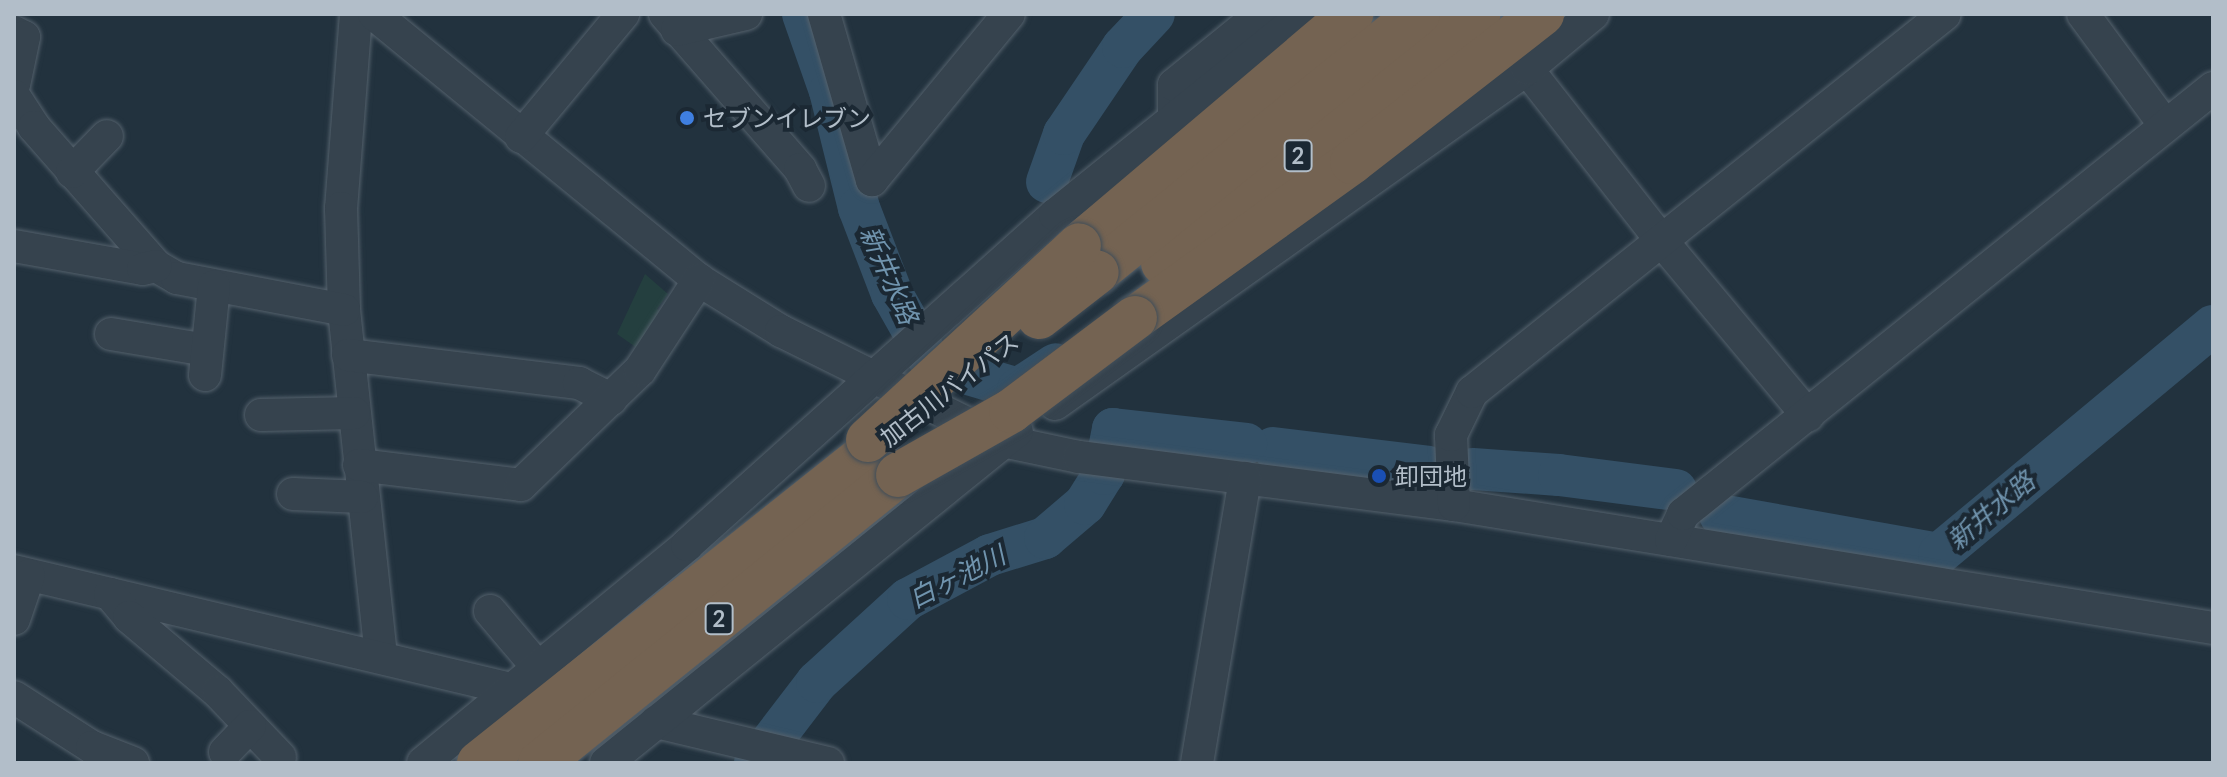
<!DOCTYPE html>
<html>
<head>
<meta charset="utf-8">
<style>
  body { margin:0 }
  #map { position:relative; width:2227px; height:777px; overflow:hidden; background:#22323e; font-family:Lato,"Noto Sans JP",sans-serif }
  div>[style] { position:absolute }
  .green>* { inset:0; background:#243f3f }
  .river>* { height:42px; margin:-21px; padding:0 21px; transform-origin:21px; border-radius:21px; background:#345066 }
  .roads { filter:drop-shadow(0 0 2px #54616c) drop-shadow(0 0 2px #54616c) }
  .minor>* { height:32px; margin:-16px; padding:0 16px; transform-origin:16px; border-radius:16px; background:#36434e }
  .highway>* { height:44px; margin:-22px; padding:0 22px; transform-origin:22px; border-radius:22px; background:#746352 }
  .bridges { filter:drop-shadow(0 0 2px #414e59) drop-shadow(0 0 2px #414e59) }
  .highway-bridge>* { height:44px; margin:-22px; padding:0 22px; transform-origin:22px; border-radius:22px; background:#746352 }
  .dots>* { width:22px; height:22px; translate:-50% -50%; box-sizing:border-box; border:4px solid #1b2833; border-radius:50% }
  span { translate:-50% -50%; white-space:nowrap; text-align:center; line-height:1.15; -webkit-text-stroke:8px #1b2833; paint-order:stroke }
  .shield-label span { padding:2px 6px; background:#1b2833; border:2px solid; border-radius:6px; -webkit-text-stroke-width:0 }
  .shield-label { font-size:22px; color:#b2bec9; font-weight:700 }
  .poi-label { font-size:24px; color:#b2bec9 }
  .left { translate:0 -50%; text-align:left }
  .street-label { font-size:24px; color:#b2bec9 }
  .water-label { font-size:26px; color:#7094ae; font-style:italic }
  .frame { position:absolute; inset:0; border:16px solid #b2bec9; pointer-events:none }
</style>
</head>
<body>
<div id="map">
  <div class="green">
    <i style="clip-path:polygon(645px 274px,668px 294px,657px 309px,665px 314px,637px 348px,617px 334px)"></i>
  </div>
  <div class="river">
    <i style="left:803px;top:14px;width:82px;rotate:70.7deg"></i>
    <i style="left:830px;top:91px;width:121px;rotate:76.1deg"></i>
    <i style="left:859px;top:208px;width:92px;rotate:69deg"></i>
    <i style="left:892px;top:294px;width:79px;rotate:60.5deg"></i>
    <i style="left:931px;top:363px;width:91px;rotate:16.6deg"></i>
    <i style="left:1018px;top:389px;width:45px;rotate:-33.3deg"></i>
    <i style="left:1047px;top:182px;width:51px;rotate:-70.5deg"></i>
    <i style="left:1064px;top:134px;width:105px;rotate:-55.9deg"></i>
    <i style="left:1123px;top:47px;width:45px;rotate:-46.8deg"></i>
    <i style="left:1273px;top:448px;width:157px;rotate:6.9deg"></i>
    <i style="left:1473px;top:469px;width:86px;rotate:4deg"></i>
    <i style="left:1559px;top:475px;width:118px;rotate:7.3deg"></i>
    <i style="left:1720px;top:515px;width:222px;rotate:10.1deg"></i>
    <i style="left:1939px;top:554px;width:356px;rotate:-39.8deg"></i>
    <i style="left:755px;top:763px;width:102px;rotate:-52.6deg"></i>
    <i style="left:817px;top:682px;width:123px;rotate:-42.4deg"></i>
    <i style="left:908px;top:599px;width:93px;rotate:-28.2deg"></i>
    <i style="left:990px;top:555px;width:58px;rotate:-17.2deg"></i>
    <i style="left:1045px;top:538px;width:52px;rotate:-40.4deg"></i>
    <i style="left:1085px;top:504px;width:36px;rotate:-58deg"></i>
    <i style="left:1104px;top:474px;width:46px;rotate:-78.7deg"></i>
    <i style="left:1113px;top:429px;width:134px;rotate:6.4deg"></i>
  </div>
  <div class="roads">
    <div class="minor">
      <i style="left:356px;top:14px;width:195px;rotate:94.4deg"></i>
      <i style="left:341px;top:208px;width:102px;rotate:88.3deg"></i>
      <i style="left:344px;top:310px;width:348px;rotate:83.9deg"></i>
      <i style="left:374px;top:14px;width:420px;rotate:39.3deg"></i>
      <i style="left:699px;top:280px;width:97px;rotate:31.9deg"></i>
      <i style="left:781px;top:331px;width:248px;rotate:26.4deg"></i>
      <i style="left:1003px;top:441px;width:78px;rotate:11.9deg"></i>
      <i style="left:1079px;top:457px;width:378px;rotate:7.3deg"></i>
      <i style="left:1454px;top:505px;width:769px;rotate:9.21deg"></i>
      <i style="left:665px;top:14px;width:206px;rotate:48.9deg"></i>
      <i style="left:800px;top:169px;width:19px;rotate:62deg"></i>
      <i style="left:824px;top:14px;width:173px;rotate:73.9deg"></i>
      <i style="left:2083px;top:14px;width:137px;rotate:53.6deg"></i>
      <i style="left:677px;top:30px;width:71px;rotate:-13.1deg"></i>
      <i style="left:14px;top:32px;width:11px;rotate:27deg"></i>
      <i style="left:24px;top:37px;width:49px;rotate:101.8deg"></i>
      <i style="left:1527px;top:69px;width:217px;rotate:51.9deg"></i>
      <i style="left:1661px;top:240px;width:229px;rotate:50.1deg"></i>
      <i style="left:14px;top:96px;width:37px;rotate:57deg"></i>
      <i style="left:34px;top:127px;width:185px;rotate:48.7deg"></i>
      <i style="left:156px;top:266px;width:24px;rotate:30deg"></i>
      <i style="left:177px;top:278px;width:170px;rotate:10.8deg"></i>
      <i style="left:1174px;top:120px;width:35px;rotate:-90deg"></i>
      <i style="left:1174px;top:85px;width:112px;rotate:-39.2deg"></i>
      <i style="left:521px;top:137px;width:160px;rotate:-50.3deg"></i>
      <i style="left:72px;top:172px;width:50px;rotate:-45.8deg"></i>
      <i style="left:872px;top:180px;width:215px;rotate:-50.5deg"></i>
      <i style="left:14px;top:246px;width:131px;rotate:10.1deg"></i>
      <i style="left:143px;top:269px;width:13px;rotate:-13deg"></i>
      <i style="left:111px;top:334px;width:97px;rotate:9.5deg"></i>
      <i style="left:348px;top:355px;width:233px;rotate:6.9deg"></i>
      <i style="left:579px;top:383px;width:36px;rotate:27deg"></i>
      <i style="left:205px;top:375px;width:89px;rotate:-84.2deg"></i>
      <i style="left:1055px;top:404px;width:579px;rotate:-35.37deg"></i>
      <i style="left:1527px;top:69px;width:86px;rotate:-39.8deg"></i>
      <i style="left:261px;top:415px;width:93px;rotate:-1.2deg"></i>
      <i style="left:359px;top:465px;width:163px;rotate:7deg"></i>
      <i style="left:521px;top:485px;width:165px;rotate:-44deg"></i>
      <i style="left:640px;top:370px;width:108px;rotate:-56.8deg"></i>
      <i style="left:293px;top:494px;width:69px;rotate:2.5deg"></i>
      <i style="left:1454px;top:505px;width:70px;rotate:-92.5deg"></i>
      <i style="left:1451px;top:435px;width:48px;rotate:-64deg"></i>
      <i style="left:1472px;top:392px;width:605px;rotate:-38.63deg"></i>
      <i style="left:1671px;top:540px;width:29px;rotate:-65deg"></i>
      <i style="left:1683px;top:514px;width:680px;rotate:-38.79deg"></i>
      <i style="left:14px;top:571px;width:515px;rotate:13.36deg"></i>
      <i style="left:110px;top:594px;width:30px;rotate:50deg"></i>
      <i style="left:129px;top:617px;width:116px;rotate:40.1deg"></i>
      <i style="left:218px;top:692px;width:90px;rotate:46.4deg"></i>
      <i style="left:490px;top:611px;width:77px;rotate:49.7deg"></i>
      <i style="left:14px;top:619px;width:46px;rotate:-71.2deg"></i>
      <i style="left:14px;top:697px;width:93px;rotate:32.7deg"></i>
      <i style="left:92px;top:747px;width:44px;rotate:21.3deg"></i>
      <i style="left:656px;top:722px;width:177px;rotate:13.4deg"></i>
      <i style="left:225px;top:752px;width:36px;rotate:-46deg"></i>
      <i style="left:423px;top:763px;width:342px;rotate:-39.5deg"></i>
      <i style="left:687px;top:545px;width:494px;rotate:-41.9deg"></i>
      <i style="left:1055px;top:215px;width:320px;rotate:-38.9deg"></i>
      <i style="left:606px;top:763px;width:528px;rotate:-38.93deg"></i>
      <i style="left:1197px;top:763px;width:289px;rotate:-80.4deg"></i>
    </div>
    <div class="highway">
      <i style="left:1079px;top:245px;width:357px;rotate:-40.3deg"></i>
      <i style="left:1163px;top:263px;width:402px;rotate:-38.3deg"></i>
      <i style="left:1097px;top:272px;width:412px;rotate:-38.8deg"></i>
      <i style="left:1135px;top:318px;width:267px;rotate:-35.7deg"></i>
      <i style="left:1352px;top:162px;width:241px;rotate:-37.9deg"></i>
      <i style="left:479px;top:763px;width:505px;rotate:-38.57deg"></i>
      <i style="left:540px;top:763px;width:459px;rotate:-38.8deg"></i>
    </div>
  </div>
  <div class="bridges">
    <div class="highway-bridge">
      <i style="left:1039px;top:317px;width:73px;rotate:-37.8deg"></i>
      <i style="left:868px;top:440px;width:287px;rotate:-42.7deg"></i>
      <i style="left:898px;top:475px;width:130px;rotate:-29.5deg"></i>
      <i style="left:1011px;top:411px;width:155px;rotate:-36.9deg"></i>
    </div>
  </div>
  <div class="dots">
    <i style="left:687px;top:118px;background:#3f7fe0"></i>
    <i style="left:1379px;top:476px;background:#1a4fb4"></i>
  </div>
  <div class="shield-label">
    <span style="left:1298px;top:156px">2</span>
    <span style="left:719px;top:619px">2</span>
  </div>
  <div class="poi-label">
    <span class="left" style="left:703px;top:118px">セブンイレブン</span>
    <span class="left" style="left:1395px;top:476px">卸団地</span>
  </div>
  <div class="street-label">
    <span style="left:949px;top:389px;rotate:-38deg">加古川バイパス</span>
  </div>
  <div class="water-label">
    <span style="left:889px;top:275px;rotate:66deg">新井水路</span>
    <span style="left:1991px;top:511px;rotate:-40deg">新井水路</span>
    <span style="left:957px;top:577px;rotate:-27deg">白ヶ池川</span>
  </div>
  <div class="frame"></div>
</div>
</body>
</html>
